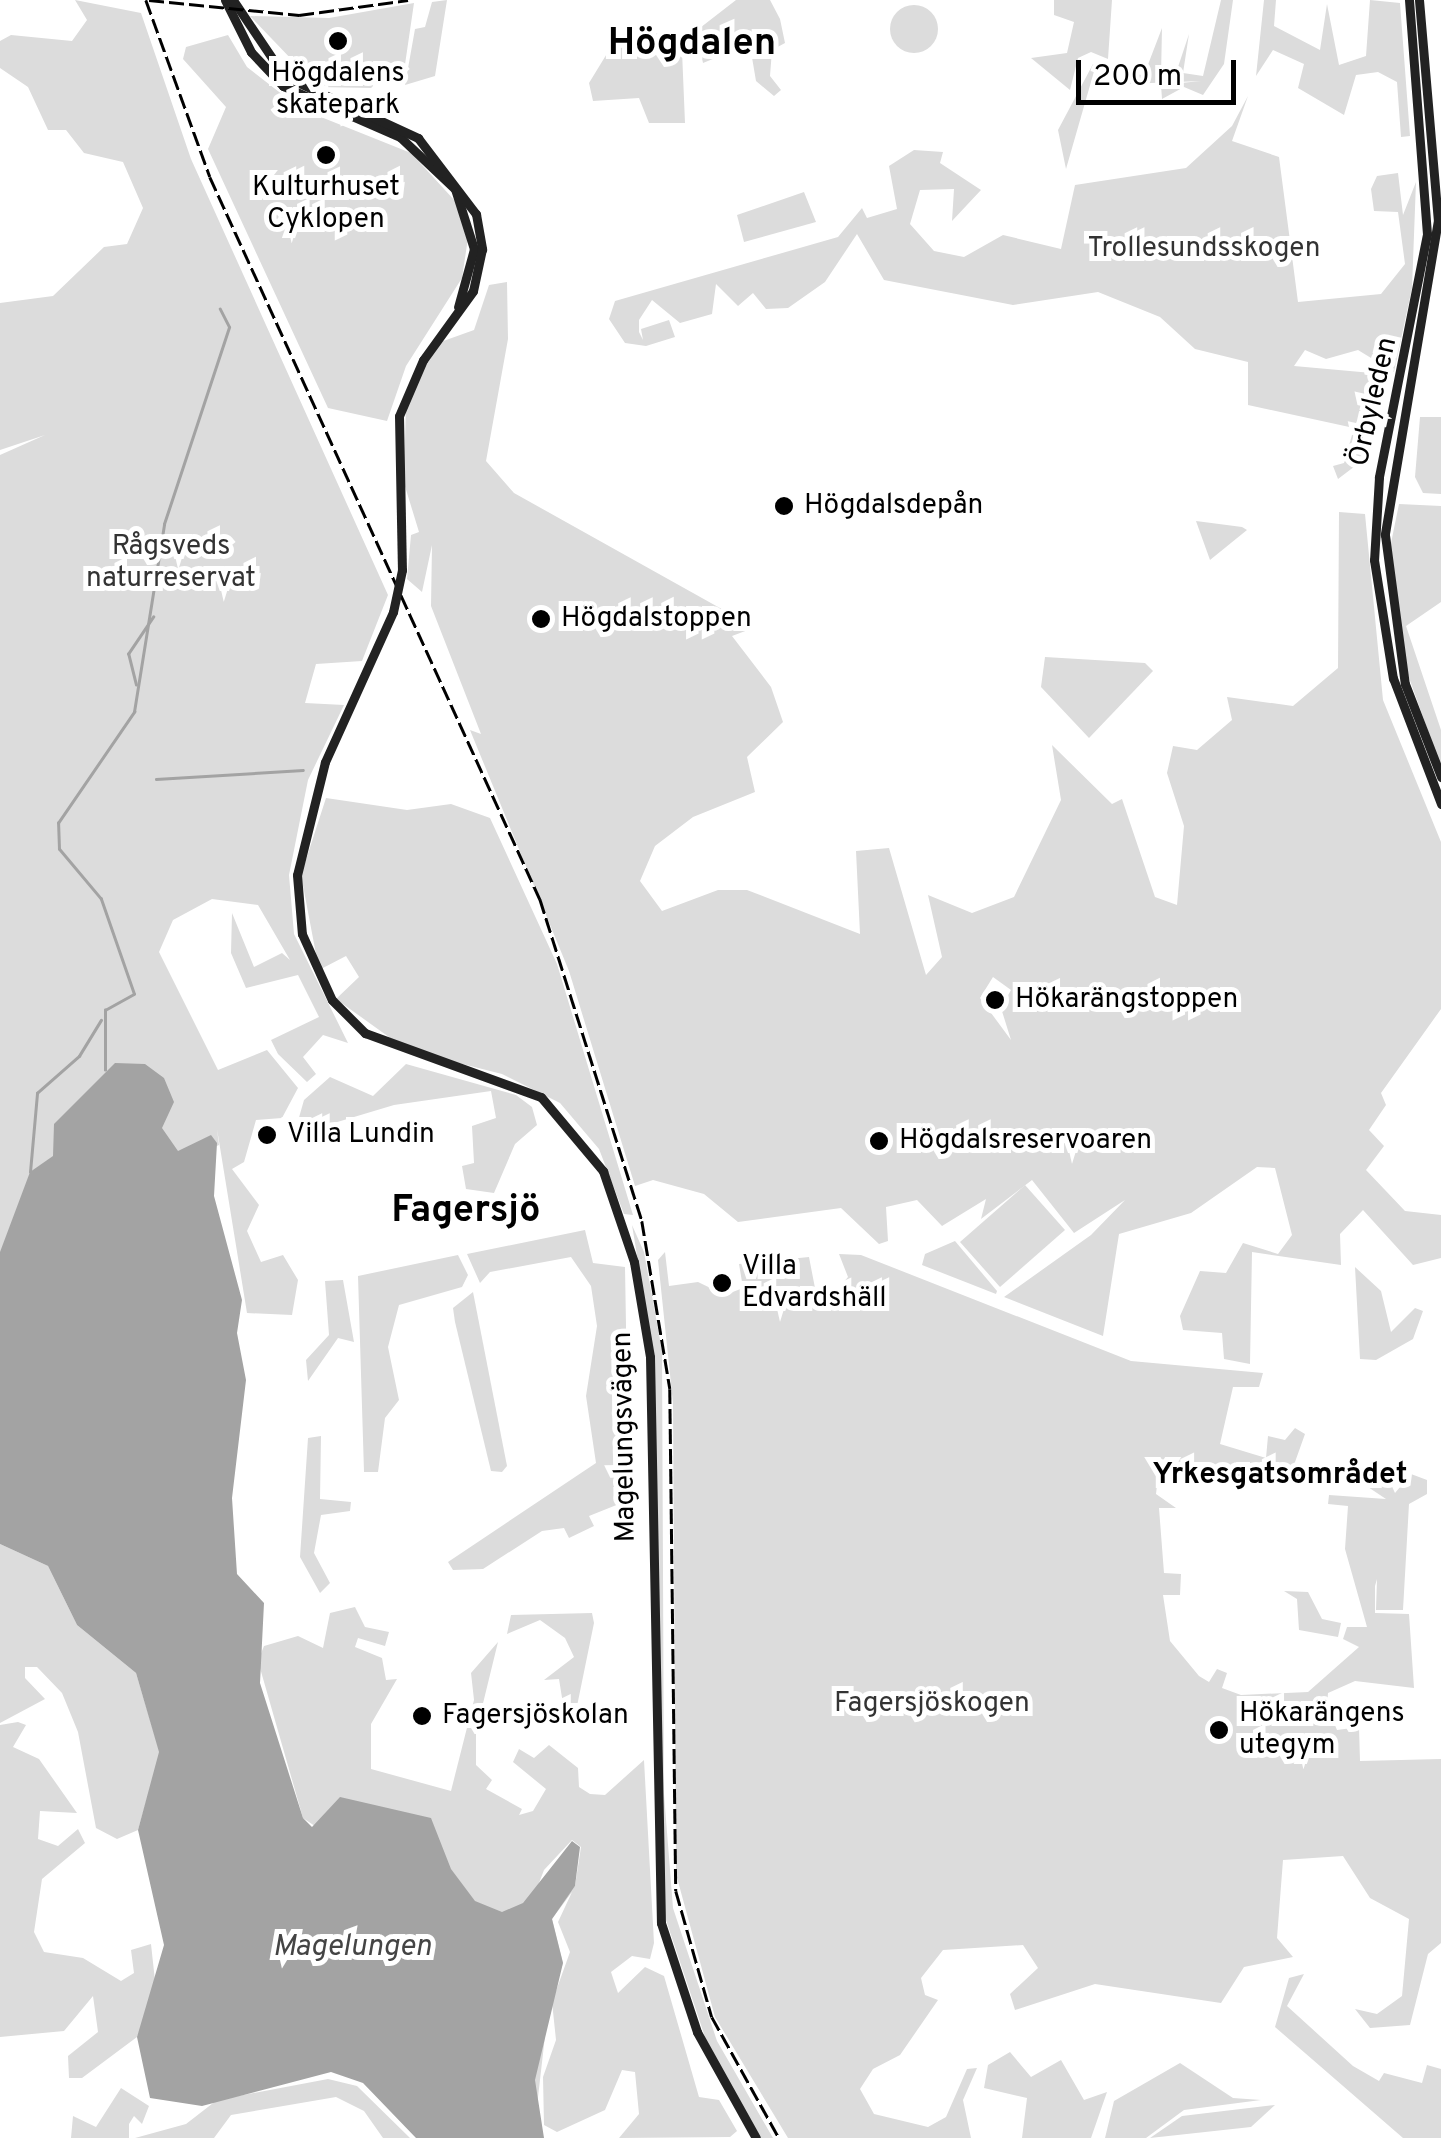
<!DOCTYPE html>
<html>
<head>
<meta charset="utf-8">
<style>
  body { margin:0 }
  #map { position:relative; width:1441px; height:2138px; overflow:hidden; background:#fff; font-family:Overpass,sans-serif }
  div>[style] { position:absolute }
  .green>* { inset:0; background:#dcdcdc }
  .round { border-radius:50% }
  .water>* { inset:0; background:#a3a3a3 }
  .stream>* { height:2.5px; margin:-1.25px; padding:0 1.25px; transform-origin:1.25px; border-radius:1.25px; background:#a3a3a3 }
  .secondary>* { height:9px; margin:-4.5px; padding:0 4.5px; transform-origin:4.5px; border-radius:4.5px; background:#222 }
  .rail>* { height:2.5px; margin-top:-1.25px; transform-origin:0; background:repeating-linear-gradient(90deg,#000 0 15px,transparent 0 20px) }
  .secondary-bridge>* { height:9px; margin:-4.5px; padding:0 4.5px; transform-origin:4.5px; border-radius:4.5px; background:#222 }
  .dots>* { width:28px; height:28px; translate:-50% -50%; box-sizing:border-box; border:5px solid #fff; border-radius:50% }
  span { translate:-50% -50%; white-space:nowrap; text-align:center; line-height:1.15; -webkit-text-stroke:10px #fff; paint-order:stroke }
  .poi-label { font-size:28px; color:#000 }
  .left { translate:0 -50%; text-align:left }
  .park-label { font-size:28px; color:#333 }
  .street-label { font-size:28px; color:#000 }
  .neighbourhood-label { font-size:30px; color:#000; font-weight:700 }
  .water-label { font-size:30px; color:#444; font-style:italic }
  .district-label { font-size:38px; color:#000; font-weight:700 }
  .scale { position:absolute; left:1076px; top:60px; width:160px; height:45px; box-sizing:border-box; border:5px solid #000; border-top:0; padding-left:12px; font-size:30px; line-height:35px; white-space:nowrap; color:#000; -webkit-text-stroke:8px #fff; paint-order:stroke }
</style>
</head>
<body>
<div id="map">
  <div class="green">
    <i style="clip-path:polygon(75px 0,141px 13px,191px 159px,388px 595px,362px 661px,316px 664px,305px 703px,344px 705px,308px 780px,289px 875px,294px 934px,348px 1043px,323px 1035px,303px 1057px,316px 1074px,307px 1082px,278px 1054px,271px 1040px,319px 1017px,298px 975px,246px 988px,231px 953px,232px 913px,254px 967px,282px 953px,290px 960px,258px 905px,212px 899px,173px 920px,159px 952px,218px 1070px,267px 1050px,298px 1088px,282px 1118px,256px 1120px,244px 1162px,232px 1169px,259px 1205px,247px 1231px,261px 1262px,283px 1255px,298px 1280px,292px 1315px,247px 1313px,217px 1129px,219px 1145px,112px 1192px,0 1398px,0 455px,45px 435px,0 450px,0 303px,53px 296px,104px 247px,127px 244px,143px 208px,123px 162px,84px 153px,66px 130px,48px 130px,28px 87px,0 68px,0 41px,11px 35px,72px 41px,87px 20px)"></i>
    <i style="clip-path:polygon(447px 0,435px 76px,405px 85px,415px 29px,425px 27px,432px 2px)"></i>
    <i style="clip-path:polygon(736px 0,770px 0,780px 19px,785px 43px,772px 50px,770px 76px,781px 90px,774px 96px,756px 81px,748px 34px,747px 45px,703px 63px,696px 31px)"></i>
    <i style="clip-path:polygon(1054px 0,1112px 0,1108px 59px,1091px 52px,1078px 58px,1070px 90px,1031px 58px,1067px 53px,1074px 22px,1054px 15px)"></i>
    <i style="clip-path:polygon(1221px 0,1233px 0,1224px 64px,1203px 95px,1184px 87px,1162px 99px,1161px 85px,1201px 81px,1127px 84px,1128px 74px,1144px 75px,1162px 28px,1161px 76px,1176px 73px,1189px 34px,1183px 73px,1203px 76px)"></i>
    <i style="clip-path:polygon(1264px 0,1276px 0,1274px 26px,1320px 50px,1327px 4px,1339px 65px,1366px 56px,1370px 0,1400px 3px,1410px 136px,1401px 137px,1397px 82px,1378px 72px,1356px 75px,1344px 115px,1298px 88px,1304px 64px,1273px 50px,1256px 76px)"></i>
    <i style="clip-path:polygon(414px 3px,402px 85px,383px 76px,371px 88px,318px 87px,250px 16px,329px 18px)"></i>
    <i class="round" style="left:890px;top:5px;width:48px;height:48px"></i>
    <i style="clip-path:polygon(669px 30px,682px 51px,685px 123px,649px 123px,639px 98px,593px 101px,589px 83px,611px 47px)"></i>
    <i style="clip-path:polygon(228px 35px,247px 67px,301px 109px,411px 153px,456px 202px,468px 238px,462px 278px,406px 366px,387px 421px,328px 408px,208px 149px,226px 107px,183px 59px,186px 47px)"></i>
    <i style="clip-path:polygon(1093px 64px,1119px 72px,1095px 68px,1066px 169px,1058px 130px)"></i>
    <i style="clip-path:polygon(1248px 96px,1232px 141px,1279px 157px,1298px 302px,1381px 294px,1405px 264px,1398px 212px,1374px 211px,1371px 189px,1377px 176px,1398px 173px,1403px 215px,1416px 182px,1412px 288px,1394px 372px,1358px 350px,1326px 359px,1305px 350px,1294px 366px,1383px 374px,1367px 457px,1338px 479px,1333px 466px,1344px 463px,1354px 428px,1248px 405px,1248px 362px,1195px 349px,1160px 317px,1098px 292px,1013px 305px,884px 280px,857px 234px,825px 282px,788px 308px,766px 309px,753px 293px,738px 306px,716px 284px,712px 314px,680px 323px,652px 300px,639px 320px,639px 332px,643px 340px,641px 329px,669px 320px,675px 337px,646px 346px,625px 343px,609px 319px,615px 301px,838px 237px,862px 208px,867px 218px,897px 209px,889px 166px,914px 150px,943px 152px,940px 163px,981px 190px,952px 221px,954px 189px,920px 190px,910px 224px,934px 251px,964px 257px,1003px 235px,1061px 249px,1075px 185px,1186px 168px,1232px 126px)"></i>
    <i style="clip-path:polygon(804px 192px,816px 222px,744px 242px,737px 215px)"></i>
    <i style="clip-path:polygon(evenodd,507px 282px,508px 339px,486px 461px,514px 493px,736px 617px,748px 630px,732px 636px,771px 687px,783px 722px,747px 757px,755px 792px,693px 817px,655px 846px,640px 881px,662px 911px,718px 890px,747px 890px,860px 934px,856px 851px,889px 848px,926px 975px,942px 957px,928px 895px,972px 913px,1014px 897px,1061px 800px,1052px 745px,1112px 804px,1122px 799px,1155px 897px,1177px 905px,1184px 826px,1167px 773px,1173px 746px,1197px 750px,1232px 720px,1227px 697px,1293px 706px,1338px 668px,1339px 512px,1365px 514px,1383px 700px,1441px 842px,1441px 1009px,1381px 1093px,1386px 1105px,1369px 1130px,1384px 1146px,1366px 1170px,1405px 1211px,1441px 1215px,1441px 1258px,1413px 1265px,1363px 1210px,1340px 1234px,1341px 1265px,1252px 1252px,1250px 1364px,1224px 1359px,1222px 1333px,1183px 1330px,1180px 1316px,1200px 1271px,1226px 1273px,1243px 1243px,1278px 1254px,1292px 1235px,1275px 1168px,1257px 1167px,1191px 1213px,1119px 1234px,1103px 1336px,1004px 1297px,1091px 1235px,1125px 1200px,1074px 1233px,1032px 1180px,981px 1219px,986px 1199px,942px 1226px,917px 1200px,886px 1207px,888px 1241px,879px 1244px,841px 1208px,738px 1222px,704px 1194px,653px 1180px,635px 1186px,569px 971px,470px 730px,481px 734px,431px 606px,432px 545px,422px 592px,407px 579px,411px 535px,419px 532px,404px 483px,406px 402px,435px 344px,474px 330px,489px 285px,507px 282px,993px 977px,1011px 990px,1001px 1008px,1011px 1040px,980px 998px,993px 977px)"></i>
    <i style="clip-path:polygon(1420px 417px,1441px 417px,1441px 494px,1423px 493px,1415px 477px)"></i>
    <i style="clip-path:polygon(1399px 504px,1441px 506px,1441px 602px,1406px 626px,1441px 730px,1441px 767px,1403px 661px,1390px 548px)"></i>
    <i style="clip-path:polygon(1196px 521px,1242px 527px,1247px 530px,1210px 560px)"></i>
    <i style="clip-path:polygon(1045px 657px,1145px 663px,1153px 671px,1089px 738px,1041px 687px)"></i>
    <i style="clip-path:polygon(326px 798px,407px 810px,451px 804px,490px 818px,557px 964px,633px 1215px,624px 1214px,599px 1149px,560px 1103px,502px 1074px,407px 1050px,336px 999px,359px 977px,346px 956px,319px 970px,301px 875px)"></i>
    <i style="clip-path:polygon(406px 1064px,516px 1095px,532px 1107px,537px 1125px,515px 1144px,494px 1193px,466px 1189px,462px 1166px,474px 1163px,472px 1126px,496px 1118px,491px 1091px,394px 1105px,294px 1135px,304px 1100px,330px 1077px,373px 1096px)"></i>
    <i style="clip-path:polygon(1025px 1185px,1065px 1230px,1000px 1287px,960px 1242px)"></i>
    <i style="clip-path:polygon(632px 1225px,644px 1252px,662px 1351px,664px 1794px,673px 1908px,717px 2041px,773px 2138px,761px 2138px,708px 2046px,663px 1911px,653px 1352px)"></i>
    <i style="clip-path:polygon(585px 1230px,593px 1263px,625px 1267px,629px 1500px,589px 1516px,594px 1526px,569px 1538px,564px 1528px,542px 1531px,483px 1569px,453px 1570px,448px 1562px,596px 1463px,586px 1396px,597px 1326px,591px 1286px,571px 1257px,490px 1272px,480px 1283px,467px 1254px)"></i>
    <i style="clip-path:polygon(955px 1241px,997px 1291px,996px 1294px,922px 1265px,925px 1254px)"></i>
    <i style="clip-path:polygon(665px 1252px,669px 1286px,698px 1282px,725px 1295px,743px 1288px,739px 1264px,809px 1257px,815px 1288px,836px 1291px,848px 1277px,839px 1254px,861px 1255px,1131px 1361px,1263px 1373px,1259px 1387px,1233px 1387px,1220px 1444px,1266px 1458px,1268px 1436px,1285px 1440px,1295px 1428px,1305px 1434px,1295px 1462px,1302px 1484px,1201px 1478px,1195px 1464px,1160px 1459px,1156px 1494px,1176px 1508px,1159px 1508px,1164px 1573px,1181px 1574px,1180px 1595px,1163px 1595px,1170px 1641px,1199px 1676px,1209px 1682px,1217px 1669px,1227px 1673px,1222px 1688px,1241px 1695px,1308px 1692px,1359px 1647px,1343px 1639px,1347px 1627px,1367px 1627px,1345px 1549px,1348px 1506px,1328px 1504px,1329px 1495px,1386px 1499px,1359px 1481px,1367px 1463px,1382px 1465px,1395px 1493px,1411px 1474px,1427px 1480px,1427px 1494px,1409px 1504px,1403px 1610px,1376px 1610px,1377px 1579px,1375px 1586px,1375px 1613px,1409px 1614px,1414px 1688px,1355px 1681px,1328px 1693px,1327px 1706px,1337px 1730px,1359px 1727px,1360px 1761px,1441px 1759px,1441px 1943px,1428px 1954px,1410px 2025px,1370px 2028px,1355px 2009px,1377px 2014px,1402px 1996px,1409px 1919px,1370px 1898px,1343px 1856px,1283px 1860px,1277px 1938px,1293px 1957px,1244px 1967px,1221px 2003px,1095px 1984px,1015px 2010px,1010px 1994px,1038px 1968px,1023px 1945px,943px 1950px,921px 1978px,925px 1995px,938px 2000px,900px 2055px,873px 2069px,860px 2089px,874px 2114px,928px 2127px,946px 2117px,967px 2069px,977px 2068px,963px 2100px,971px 2138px,788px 2138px,715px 2017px,676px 1874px,673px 1403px,658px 1260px)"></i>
    <i style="clip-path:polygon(458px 1255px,468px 1275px,462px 1287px,399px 1305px,388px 1347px,399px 1400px,385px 1418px,378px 1472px,364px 1472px,358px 1276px)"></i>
    <i style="clip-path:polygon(1355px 1267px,1381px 1291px,1391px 1332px,1415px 1308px,1423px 1311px,1413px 1339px,1376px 1360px,1360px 1359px)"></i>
    <i style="clip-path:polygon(343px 1280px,354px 1342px,338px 1338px,308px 1381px,306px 1360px,329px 1335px,325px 1281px)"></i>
    <i style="clip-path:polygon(473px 1292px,507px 1466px,502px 1472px,491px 1471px,455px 1322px,453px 1308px)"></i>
    <i style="clip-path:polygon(321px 1436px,320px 1499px,351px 1502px,350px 1511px,321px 1515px,314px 1553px,330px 1583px,320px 1593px,300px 1557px,308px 1438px)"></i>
    <i style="clip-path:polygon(0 1544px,48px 1566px,77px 1625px,136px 1673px,160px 1753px,138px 1830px,117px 1839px,96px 1828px,78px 1732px,62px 1693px,37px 1667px,25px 1667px,25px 1678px,45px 1699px,0 1723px)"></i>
    <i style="clip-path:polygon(1284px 1591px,1308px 1592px,1322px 1619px,1341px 1623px,1338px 1637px,1299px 1630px,1297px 1599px)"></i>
    <i style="clip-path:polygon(355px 1607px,365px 1627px,389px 1632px,385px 1646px,358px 1638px,355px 1647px,382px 1658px,386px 1680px,397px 1679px,371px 1724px,371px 1769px,451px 1791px,474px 1700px,471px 1673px,498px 1642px,476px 1732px,476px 1765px,492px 1780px,486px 1789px,522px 1809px,519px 1815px,533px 1811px,546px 1789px,513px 1762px,519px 1749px,534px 1758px,549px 1745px,578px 1768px,579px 1787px,590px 1794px,605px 1795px,644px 1760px,654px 1943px,650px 1959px,632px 1956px,611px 1972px,618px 1993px,645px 1967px,664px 1976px,699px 2097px,719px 2100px,737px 2131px,730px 2137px,619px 2138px,639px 2114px,635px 2072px,622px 2070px,605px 2110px,557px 2132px,544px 2125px,543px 2077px,556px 2040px,552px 2002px,570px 1952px,558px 1922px,572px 1892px,552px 1919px,563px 1963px,548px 2010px,537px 2106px,504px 1978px,575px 1886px,581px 1847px,572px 1840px,544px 1870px,510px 1958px,303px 1818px,258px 1661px,264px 1646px,298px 1636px,323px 1648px,330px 1613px)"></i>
    <i style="clip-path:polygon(592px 1613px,594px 1623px,576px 1711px,563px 1704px,559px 1679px,544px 1680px,574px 1657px,565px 1638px,540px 1620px,507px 1634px,511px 1615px)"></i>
    <i style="clip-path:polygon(18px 1722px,26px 1725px,13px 1747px,39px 1759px,77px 1813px,40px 1811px,38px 1839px,58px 1846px,78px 1829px,85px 1843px,42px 1879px,34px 1932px,44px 1952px,83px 1958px,121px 1981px,134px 1973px,131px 1950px,151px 1944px,156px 1990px,137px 2037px,82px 2078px,69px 2078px,68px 2056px,98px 2032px,93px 1996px,64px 2031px,0 2037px,0 1725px)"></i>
    <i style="clip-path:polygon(1304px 1974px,1287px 2006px,1353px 2066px,1379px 2081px,1384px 2073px,1422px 2083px,1427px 2065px,1441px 2069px,1441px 2138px,1403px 2138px,1275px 2027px,1289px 1978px)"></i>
    <i style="clip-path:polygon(1010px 2052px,1031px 2077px,1061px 2060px,1084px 2100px,1107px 2092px,1091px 2138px,1022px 2138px,1027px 2098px,984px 2088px,988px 2065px)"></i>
    <i style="clip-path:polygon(1180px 2063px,1233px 2098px,1261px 2100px,1184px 2110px,1146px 2138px,1105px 2138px,1114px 2101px)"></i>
    <i style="clip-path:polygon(328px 2079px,357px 2086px,410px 2138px,383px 2138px,364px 2111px,336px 2097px,231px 2115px,214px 2138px,135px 2138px,186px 2124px,217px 2100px)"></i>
    <i style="clip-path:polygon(121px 2088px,149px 2106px,142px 2124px,134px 2116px,129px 2124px,129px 2138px,71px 2138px,73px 2116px,96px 2127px)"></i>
    <i style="clip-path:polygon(1275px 2105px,1251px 2127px,1150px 2138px,1182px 2116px)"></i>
  </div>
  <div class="water">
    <i style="clip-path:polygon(115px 1063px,145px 1064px,164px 1078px,174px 1102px,162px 1128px,178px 1151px,211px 1135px,217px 1143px,214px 1196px,242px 1300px,237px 1333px,246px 1380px,232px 1498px,237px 1574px,264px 1603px,260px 1683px,303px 1818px,312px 1827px,340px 1797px,431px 1818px,451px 1869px,475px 1901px,502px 1912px,523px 1903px,572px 1841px,580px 1847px,575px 1886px,552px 1919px,563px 1963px,535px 2080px,544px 2138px,416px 2138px,363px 2083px,331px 2072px,202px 2106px,150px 2098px,137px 2037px,164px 1945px,138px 1830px,159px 1752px,136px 1673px,77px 1625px,48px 1566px,0 1544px,0 1252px,30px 1172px,53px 1156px,54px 1124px)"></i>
  </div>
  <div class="stream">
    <i style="left:136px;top:685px;width:32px;rotate:-104deg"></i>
    <i style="left:128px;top:654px;width:45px;rotate:-56deg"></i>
    <i style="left:156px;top:779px;width:147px;rotate:-3.5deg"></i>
    <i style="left:105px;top:1070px;width:60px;rotate:-90deg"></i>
    <i style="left:105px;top:1010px;width:33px;rotate:-29deg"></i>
    <i style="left:134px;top:994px;width:101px;rotate:-109.2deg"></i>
    <i style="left:101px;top:899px;width:65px;rotate:-130deg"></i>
    <i style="left:59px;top:849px;width:26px;rotate:-92deg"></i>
    <i style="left:58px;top:823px;width:135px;rotate:-55.6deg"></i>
    <i style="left:134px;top:712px;width:190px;rotate:-80.9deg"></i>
    <i style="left:164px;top:524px;width:207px;rotate:-71.7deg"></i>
    <i style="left:229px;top:327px;width:20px;rotate:-117deg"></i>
    <i style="left:30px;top:1172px;width:79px;rotate:-84.9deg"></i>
    <i style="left:37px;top:1093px;width:56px;rotate:-41.4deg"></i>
    <i style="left:79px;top:1056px;width:42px;rotate:-58.6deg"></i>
  </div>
  <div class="secondary">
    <i style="left:225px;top:0;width:58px;rotate:63.4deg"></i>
    <i style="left:251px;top:52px;width:47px;rotate:46.7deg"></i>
    <i style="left:283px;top:86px;width:128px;rotate:23.6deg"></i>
    <i style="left:400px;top:137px;width:76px;rotate:43.4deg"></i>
    <i style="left:455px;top:189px;width:63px;rotate:72.4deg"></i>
    <i style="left:474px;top:249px;width:60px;rotate:105.4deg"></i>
    <i style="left:233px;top:0;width:92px;rotate:56.1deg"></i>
    <i style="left:284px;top:76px;width:148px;rotate:24.8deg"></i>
    <i style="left:418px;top:138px;width:96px;rotate:52.7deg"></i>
    <i style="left:476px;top:214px;width:36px;rotate:80deg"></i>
    <i style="left:482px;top:249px;width:43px;rotate:102.1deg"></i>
    <i style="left:473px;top:291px;width:85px;rotate:125.9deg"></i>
    <i style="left:423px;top:360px;width:61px;rotate:113.2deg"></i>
    <i style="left:399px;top:416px;width:154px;rotate:88.9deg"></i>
    <i style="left:1409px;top:0;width:235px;rotate:85.6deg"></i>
    <i style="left:1427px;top:234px;width:248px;rotate:101.2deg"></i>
    <i style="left:1379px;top:477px;width:83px;rotate:93.4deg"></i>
    <i style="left:1374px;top:560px;width:120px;rotate:80.9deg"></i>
    <i style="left:1393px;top:678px;width:135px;rotate:69.1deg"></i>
    <i style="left:1419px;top:0;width:221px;rotate:85.1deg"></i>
    <i style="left:1438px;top:220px;width:319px;rotate:99.6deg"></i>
    <i style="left:1385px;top:535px;width:150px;rotate:82.4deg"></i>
    <i style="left:1405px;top:684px;width:100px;rotate:68.8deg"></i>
    <i style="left:393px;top:612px;width:165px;rotate:114.4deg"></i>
    <i style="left:325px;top:762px;width:116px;rotate:103.9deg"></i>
    <i style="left:297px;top:875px;width:59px;rotate:85.2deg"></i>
    <i style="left:302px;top:934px;width:72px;rotate:65.6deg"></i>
    <i style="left:332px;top:1000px;width:47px;rotate:45deg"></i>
    <i style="left:365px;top:1033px;width:187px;rotate:20deg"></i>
    <i style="left:541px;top:1097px;width:97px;rotate:50deg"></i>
    <i style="left:603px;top:1171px;width:96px;rotate:71.2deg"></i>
    <i style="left:634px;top:1262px;width:96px;rotate:80.4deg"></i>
    <i style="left:650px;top:1357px;width:566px;rotate:88.89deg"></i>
    <i style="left:661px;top:1923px;width:115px;rotate:71.7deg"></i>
    <i style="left:697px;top:2032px;width:121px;rotate:60.9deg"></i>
  </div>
  <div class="rail">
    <i style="left:146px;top:0;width:188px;rotate:70.1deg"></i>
    <i style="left:210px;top:177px;width:794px;rotate:65.44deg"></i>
    <i style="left:540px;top:899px;width:338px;rotate:72.4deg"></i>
    <i style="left:642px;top:1221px;width:170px;rotate:80.5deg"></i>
    <i style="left:670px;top:1389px;width:502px;rotate:89.32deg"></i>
    <i style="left:676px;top:1891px;width:131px;rotate:74.1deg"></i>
    <i style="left:712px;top:2017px;width:138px;rotate:61deg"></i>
    <i style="left:149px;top:0;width:151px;rotate:5.7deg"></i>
    <i style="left:299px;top:15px;width:110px;rotate:-7.8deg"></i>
  </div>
  <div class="secondary-bridge">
    <i style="left:393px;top:612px;width:43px;rotate:-77.9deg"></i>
  </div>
  <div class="dots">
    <i style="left:338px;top:41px;background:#000"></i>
    <i style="left:326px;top:155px;background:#000"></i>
    <i style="left:784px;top:506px;background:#000"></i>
    <i style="left:541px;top:619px;background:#000"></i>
    <i style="left:995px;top:1000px;background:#000"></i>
    <i style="left:267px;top:1135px;background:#000"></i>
    <i style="left:879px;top:1141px;background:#000"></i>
    <i style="left:722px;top:1283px;background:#000"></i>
    <i style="left:422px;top:1716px;background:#000"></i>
    <i style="left:1219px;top:1730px;background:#000"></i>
  </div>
  <div class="poi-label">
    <span style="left:338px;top:90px">Högdalens<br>skatepark</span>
    <span style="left:326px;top:204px">Kulturhuset<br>Cyklopen</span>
    <span class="left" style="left:804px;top:506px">Högdalsdepån</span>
    <span class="left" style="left:561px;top:619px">Högdalstoppen</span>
    <span class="left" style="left:1015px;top:1000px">Hökarängstoppen</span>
    <span class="left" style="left:287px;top:1135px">Villa Lundin</span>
    <span class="left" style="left:899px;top:1141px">Högdalsreservoaren</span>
    <span class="left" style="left:742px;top:1283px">Villa<br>Edvardshäll</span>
    <span class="left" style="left:1239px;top:1730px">Hökarängens<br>utegym</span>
    <span class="left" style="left:442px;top:1716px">Fagersjöskolan</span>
  </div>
  <div class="park-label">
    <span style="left:1204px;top:249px">Trollesundsskogen</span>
    <span style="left:171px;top:563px">Rågsveds<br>naturreservat</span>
    <span style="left:932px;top:1704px">Fagersjöskogen</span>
  </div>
  <div class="street-label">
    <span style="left:1374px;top:402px;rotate:-77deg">Örbyleden</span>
    <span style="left:625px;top:1437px;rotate:-91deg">Magelungsvägen</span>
  </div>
  <div class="neighbourhood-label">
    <span style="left:1280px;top:1476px">Yrkesgatsområdet</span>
  </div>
  <div class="water-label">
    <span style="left:352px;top:1948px">Magelungen</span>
  </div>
  <div class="district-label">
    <span style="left:692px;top:45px">Högdalen</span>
    <span style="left:466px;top:1212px">Fagersjö</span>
  </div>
  <div class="scale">200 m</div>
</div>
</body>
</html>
